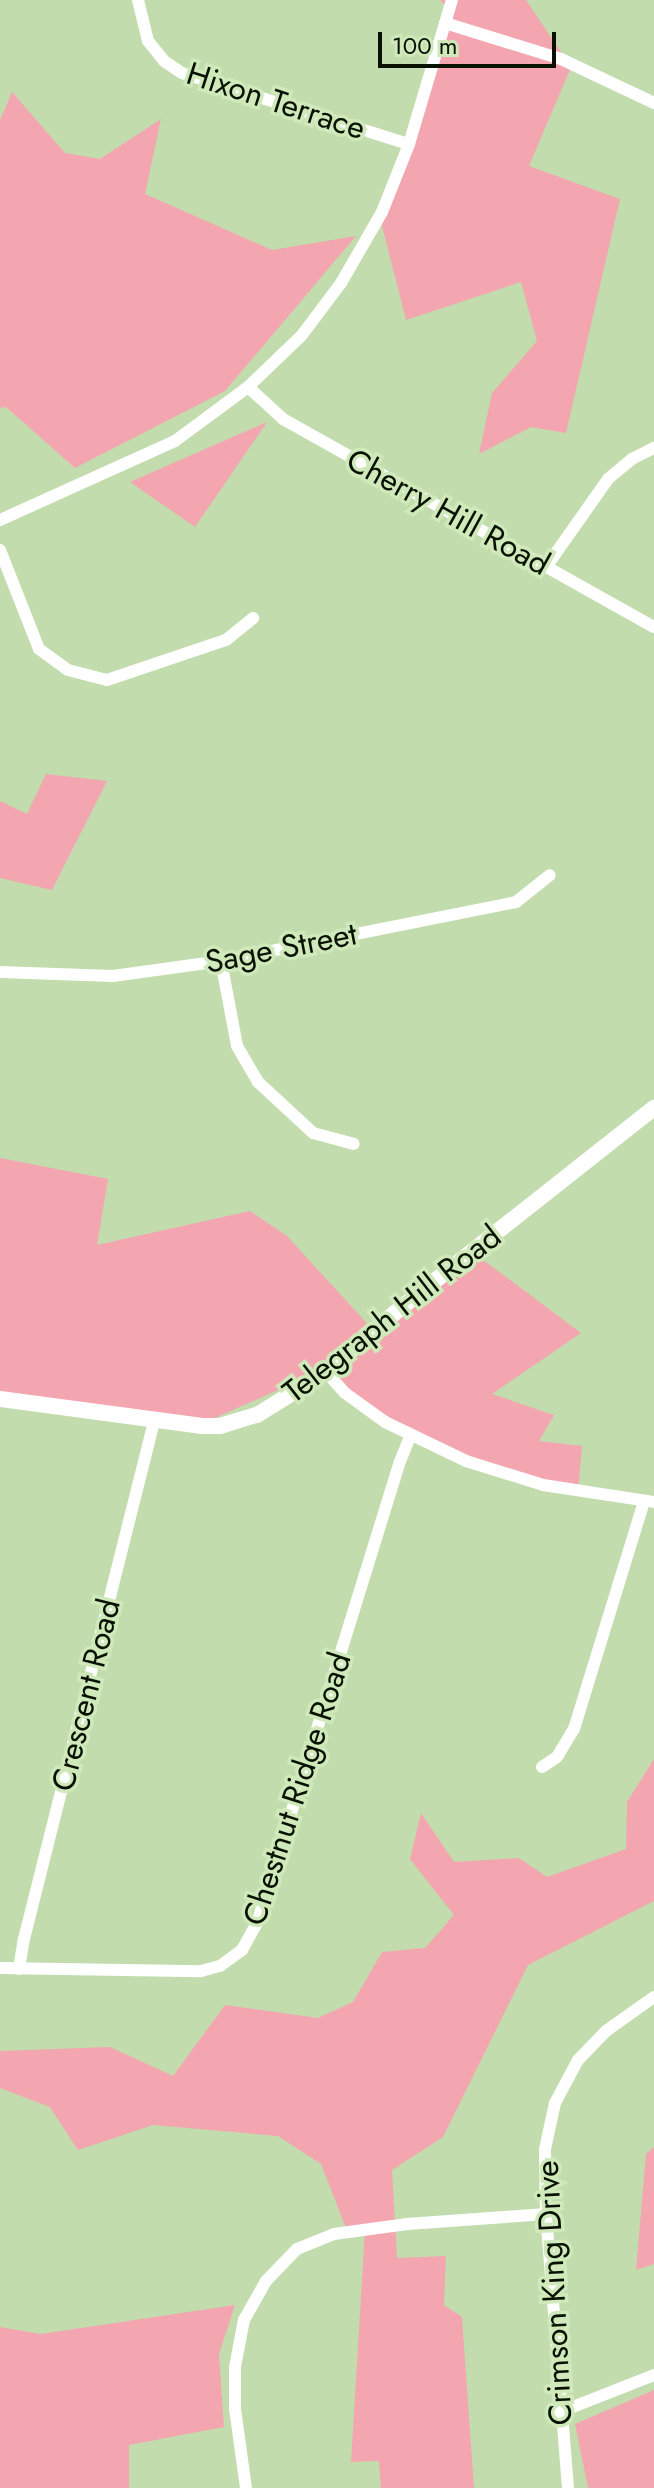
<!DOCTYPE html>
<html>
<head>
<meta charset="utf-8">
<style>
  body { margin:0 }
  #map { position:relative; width:654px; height:2488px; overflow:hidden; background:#c2dcad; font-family:Jost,sans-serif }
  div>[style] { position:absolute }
  .green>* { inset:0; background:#f4a6b0 }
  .minor>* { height:12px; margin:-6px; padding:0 6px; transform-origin:6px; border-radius:6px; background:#fff }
  .tertiary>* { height:16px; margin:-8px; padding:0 8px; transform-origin:8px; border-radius:8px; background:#fff }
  span { translate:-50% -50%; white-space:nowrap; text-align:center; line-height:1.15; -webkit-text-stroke:7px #cfe9ba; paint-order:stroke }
  .street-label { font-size:32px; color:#091103 }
  .scale { position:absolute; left:378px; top:32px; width:178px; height:36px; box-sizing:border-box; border:4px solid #091103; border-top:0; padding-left:10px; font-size:24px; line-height:28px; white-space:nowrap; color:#091103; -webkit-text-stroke:6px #cfe9ba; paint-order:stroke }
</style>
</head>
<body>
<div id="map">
  <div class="green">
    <i style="clip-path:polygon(440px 0,526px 0,571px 67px,529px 166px,620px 199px,566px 433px,531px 427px,479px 454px,492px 393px,537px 341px,521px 282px,406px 320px,378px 210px,454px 15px)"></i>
    <i style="clip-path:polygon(12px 92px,65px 153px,100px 159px,161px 119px,145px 194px,272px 250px,356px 236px,225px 391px,75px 468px,6px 407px,0 408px,0 120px)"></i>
    <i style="clip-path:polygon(267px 422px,195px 527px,130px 482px)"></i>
    <i style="clip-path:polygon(46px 774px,107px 781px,52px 890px,0 878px,0 801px,27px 814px)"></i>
    <i style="clip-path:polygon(0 1158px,108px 1179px,97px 1245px,250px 1211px,287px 1236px,373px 1330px,471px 1251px,581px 1333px,492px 1394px,554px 1415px,539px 1441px,582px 1446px,578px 1492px,441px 1452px,317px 1373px,192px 1428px,0 1397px)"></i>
    <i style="clip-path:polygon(654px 1759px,654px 1901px,528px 1965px,443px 2137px,392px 2170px,397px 2258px,446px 2256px,444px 2305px,462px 2317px,474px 2488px,381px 2488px,379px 2461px,351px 2462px,365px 2230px,347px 2231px,321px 2164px,278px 2136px,153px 2125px,78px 2150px,50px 2107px,0 2088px,0 2051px,110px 2047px,173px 2076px,225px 2005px,318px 2018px,353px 2002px,382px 1952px,425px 1948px,454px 1915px,410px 1859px,421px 1813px,454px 1862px,519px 1858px,547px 1877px,626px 1849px,627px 1802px)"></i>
    <i style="clip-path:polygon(654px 2147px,654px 2264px,636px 2270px,646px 2154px)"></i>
    <i style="clip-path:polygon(235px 2305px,219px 2354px,224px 2427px,129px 2445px,129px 2488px,0 2488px,0 2327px,41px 2334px)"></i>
    <i style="clip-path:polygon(654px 2390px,654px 2488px,588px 2488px,575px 2424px)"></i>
  </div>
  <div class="minor">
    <i style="left:138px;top:0;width:42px;rotate:76.3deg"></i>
    <i style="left:148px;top:41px;width:26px;rotate:51deg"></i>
    <i style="left:164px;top:61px;width:22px;rotate:34deg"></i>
    <i style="left:182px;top:73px;width:238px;rotate:17.4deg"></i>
    <i style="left:445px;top:23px;width:121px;rotate:17.2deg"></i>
    <i style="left:561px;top:59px;width:103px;rotate:25.3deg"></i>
    <i style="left:248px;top:387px;width:47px;rotate:42.4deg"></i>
    <i style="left:283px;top:419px;width:425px;rotate:29.3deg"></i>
    <i style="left:0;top:520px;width:192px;rotate:-24.3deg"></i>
    <i style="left:175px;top:441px;width:91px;rotate:-36.5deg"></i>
    <i style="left:248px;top:387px;width:75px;rotate:-43.9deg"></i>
    <i style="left:302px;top:335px;width:65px;rotate:-53.1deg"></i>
    <i style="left:341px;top:283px;width:82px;rotate:-60deg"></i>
    <i style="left:382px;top:212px;width:73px;rotate:-68.3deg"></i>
    <i style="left:409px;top:144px;width:150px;rotate:-73.4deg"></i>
    <i style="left:0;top:550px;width:106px;rotate:68.5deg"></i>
    <i style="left:39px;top:649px;width:36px;rotate:36deg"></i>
    <i style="left:68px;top:670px;width:40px;rotate:14.4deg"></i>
    <i style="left:107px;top:680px;width:126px;rotate:-18.6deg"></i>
    <i style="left:226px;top:640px;width:35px;rotate:-39deg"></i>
    <i style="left:546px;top:567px;width:108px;rotate:-54.8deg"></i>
    <i style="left:608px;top:479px;width:31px;rotate:-40deg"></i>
    <i style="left:632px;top:459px;width:25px;rotate:-27deg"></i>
    <i style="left:221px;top:961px;width:86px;rotate:79.3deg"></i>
    <i style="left:237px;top:1046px;width:42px;rotate:59.7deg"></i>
    <i style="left:258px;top:1082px;width:75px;rotate:42.8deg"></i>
    <i style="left:313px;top:1133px;width:42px;rotate:15deg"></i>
    <i style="left:0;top:972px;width:113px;rotate:2deg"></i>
    <i style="left:113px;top:976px;width:109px;rotate:-7.9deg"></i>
    <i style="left:221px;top:961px;width:301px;rotate:-11.3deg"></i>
    <i style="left:516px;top:902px;width:43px;rotate:-38.5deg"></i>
    <i style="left:326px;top:1372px;width:28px;rotate:48deg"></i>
    <i style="left:345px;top:1393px;width:49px;rotate:35.9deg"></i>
    <i style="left:385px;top:1422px;width:90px;rotate:25.7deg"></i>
    <i style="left:466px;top:1461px;width:81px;rotate:17.3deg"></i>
    <i style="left:543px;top:1485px;width:112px;rotate:8.7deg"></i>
    <i style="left:542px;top:1767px;width:18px;rotate:-34deg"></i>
    <i style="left:557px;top:1757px;width:33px;rotate:-59deg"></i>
    <i style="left:574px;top:1729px;width:239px;rotate:-72.9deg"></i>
    <i style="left:0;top:1968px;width:201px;rotate:0.9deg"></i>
    <i style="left:201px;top:1971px;width:20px;rotate:-15deg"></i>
    <i style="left:220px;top:1966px;width:27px;rotate:-36deg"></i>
    <i style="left:242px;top:1950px;width:31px;rotate:-61deg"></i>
    <i style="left:257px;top:1923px;width:480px;rotate:-72.8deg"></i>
    <i style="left:399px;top:1464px;width:31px;rotate:-68deg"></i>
    <i style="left:19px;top:1969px;width:30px;rotate:-81deg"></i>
    <i style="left:24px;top:1939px;width:533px;rotate:-75.89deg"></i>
    <i style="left:560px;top:2412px;width:101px;rotate:-21.5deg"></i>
    <i style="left:246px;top:2488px;width:80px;rotate:-97.9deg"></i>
    <i style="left:235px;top:2409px;width:42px;rotate:-90deg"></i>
    <i style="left:235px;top:2367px;width:48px;rotate:-79.2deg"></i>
    <i style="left:244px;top:2320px;width:45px;rotate:-60.6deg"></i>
    <i style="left:266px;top:2281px;width:45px;rotate:-45.9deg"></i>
    <i style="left:297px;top:2249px;width:40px;rotate:-22deg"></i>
    <i style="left:334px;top:2234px;width:74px;rotate:-7.8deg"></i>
    <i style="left:407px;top:2224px;width:139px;rotate:-4.1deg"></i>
    <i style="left:568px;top:2488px;width:275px;rotate:-94.6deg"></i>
    <i style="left:546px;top:2214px;width:65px;rotate:-90.9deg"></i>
    <i style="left:545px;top:2149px;width:47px;rotate:-77.7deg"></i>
    <i style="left:555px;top:2103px;width:49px;rotate:-61.9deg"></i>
    <i style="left:578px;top:2060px;width:40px;rotate:-46deg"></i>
    <i style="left:606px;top:2031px;width:59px;rotate:-35.3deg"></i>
  </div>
  <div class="tertiary">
    <i style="left:0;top:1399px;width:204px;rotate:7.6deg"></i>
    <i style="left:202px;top:1426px;width:18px"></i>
    <i style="left:220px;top:1426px;width:39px;rotate:-17deg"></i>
    <i style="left:257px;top:1415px;width:81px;rotate:-31.9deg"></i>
    <i style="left:326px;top:1372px;width:101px;rotate:-40.6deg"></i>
    <i style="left:403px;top:1306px;width:320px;rotate:-38.3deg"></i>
  </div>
  <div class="street-label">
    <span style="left:276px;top:101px;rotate:18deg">Hixon Terrace</span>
    <span style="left:448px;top:512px;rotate:29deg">Cherry Hill Road</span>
    <span style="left:281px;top:948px;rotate:-11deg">Sage Street</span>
    <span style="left:392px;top:1314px;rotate:-38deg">Telegraph Hill Road</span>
    <span style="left:86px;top:1695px;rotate:-76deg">Crescent Road</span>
    <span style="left:297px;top:1789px;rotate:-72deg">Chestnut Ridge Road</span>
    <span style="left:554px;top:2293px;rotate:-93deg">Crimson King Drive</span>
  </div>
  <div class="scale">100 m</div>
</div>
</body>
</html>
